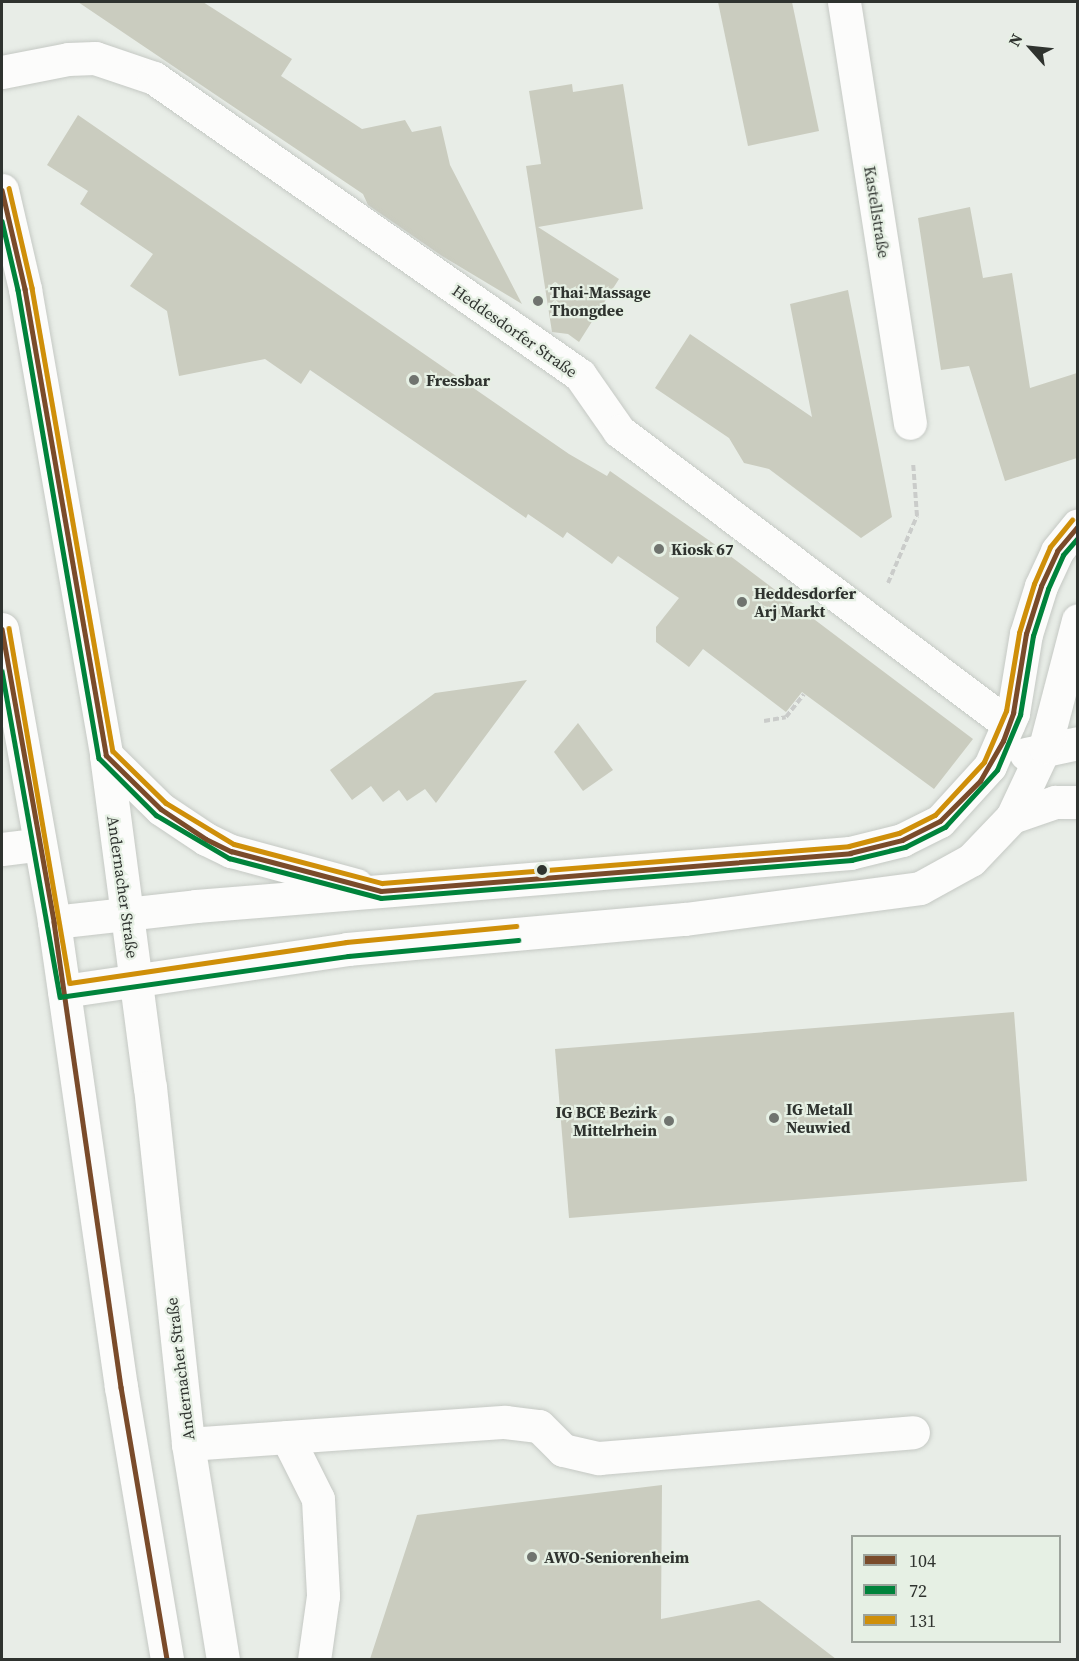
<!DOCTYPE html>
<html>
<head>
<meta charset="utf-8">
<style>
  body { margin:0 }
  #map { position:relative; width:1079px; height:1661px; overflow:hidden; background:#e8ede7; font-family:"Source Serif 4",serif }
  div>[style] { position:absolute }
  .building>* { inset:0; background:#caccbf }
  .path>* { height:4px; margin-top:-2px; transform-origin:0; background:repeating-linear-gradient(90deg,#caccca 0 6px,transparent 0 9px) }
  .roads { filter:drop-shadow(0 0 2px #c5c9c4) drop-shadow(0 0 2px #c5c9c4) }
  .minor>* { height:33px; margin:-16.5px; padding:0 16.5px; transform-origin:16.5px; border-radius:16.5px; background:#fcfcfb }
  .bus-1>* { height:4.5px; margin:-2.25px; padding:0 2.25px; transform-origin:2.25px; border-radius:2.25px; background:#7a4b2a }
  .bus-2>* { height:4.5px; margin:-2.25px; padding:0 2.25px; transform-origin:2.25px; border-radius:2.25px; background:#00833b }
  .bus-3>* { height:4.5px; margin:-2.25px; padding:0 2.25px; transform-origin:2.25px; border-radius:2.25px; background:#cf8f09 }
  .dots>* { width:16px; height:16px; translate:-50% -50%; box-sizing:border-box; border:3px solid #e6f0e4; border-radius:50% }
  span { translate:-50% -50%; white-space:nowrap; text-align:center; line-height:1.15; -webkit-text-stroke:4.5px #e6f0e4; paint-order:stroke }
  .street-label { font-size:16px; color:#2f332f }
  .poi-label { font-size:16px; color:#2f332f; font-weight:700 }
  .left { translate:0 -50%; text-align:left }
  .right { translate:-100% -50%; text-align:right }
  .frame { position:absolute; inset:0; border:3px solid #2f332f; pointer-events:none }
  .legend { position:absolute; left:851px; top:1535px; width:210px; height:108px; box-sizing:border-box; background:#e6f0e4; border:2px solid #9da49c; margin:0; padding:8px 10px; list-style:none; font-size:18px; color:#2f332f }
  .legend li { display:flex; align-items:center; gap:12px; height:30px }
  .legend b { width:30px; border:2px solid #9da49c }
  .north { position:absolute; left:1001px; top:18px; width:60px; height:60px; -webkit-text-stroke:4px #e6f0e4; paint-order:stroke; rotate:297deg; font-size:16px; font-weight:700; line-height:24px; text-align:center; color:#2f332f }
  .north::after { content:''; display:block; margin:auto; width:21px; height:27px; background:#2f332f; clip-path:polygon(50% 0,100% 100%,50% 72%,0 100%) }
</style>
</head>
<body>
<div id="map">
  <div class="building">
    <i style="clip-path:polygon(78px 2px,203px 2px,292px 59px,281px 76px,362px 129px,405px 120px,412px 132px,441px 126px,450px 165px,522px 304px,442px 256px,368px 205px,363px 194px)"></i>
    <i style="clip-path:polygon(718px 2px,792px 2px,819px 131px,748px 146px)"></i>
    <i style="clip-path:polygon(572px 84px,573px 92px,623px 84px,643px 209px,538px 227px,619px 279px,579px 342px,568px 334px,552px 332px,526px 166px,541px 164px,529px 91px)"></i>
    <i style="clip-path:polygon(78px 115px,569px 454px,607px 476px,610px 471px,717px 546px,973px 739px,934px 789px,802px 692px,786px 712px,703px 649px,689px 667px,656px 642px,656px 627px,679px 598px,618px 556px,612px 564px,567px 532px,563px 538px,528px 514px,526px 518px,310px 370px,301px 384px,265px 359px,179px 376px,167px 311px,130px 286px,153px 254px,80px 204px,88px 191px,47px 165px)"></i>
    <i style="clip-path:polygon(970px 207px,983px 278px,1012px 273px,1030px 388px,1077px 373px,1077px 458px,1005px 481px,969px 366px,941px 370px,918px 218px)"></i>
    <i style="clip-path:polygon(848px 290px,892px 517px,861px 538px,769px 469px,744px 463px,729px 438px,655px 388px,690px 334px,812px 417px,790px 304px)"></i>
    <i style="clip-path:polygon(527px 680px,436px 803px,425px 789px,407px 801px,399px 790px,383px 802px,371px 786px,352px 800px,330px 770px,435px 693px)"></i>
    <i style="clip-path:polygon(578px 723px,613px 770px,583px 791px,554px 752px)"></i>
    <i style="clip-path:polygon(1014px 1012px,1027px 1181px,569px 1218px,555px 1049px)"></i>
    <i style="clip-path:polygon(662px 1485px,661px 1619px,759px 1600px,836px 1659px,370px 1659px,417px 1515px)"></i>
  </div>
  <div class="path">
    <i style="left:888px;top:583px;width:73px;rotate:-66.6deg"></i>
    <i style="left:917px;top:516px;width:54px;rotate:-94.2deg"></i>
    <i style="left:764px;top:721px;width:22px;rotate:-10deg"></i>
    <i style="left:786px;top:717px;width:29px;rotate:-52deg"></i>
  </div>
  <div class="roads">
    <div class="minor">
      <i style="left:844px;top:2px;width:426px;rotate:81.1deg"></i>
      <i style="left:2px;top:72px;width:67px;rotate:-11.1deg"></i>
      <i style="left:68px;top:59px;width:27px;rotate:-2deg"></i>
      <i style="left:95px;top:58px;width:62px;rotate:18.7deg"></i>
      <i style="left:154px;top:78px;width:519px;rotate:34.88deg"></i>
      <i style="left:580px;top:375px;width:68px;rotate:55.1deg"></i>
      <i style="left:619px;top:431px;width:487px;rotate:37deg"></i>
      <i style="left:2px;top:190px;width:102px;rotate:76.9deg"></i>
      <i style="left:25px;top:289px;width:473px;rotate:80.1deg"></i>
      <i style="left:106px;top:755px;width:335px;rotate:82.5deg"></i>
      <i style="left:150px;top:1087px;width:359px;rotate:83.9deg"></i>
      <i style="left:188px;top:1444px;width:219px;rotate:80.8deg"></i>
      <i style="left:2px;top:629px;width:298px;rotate:79.9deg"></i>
      <i style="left:54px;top:922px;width:470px;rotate:81.8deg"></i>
      <i style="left:121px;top:1387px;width:277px;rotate:80.4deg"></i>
      <i style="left:1026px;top:754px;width:53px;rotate:-11.9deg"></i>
      <i style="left:106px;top:755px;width:77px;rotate:44.5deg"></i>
      <i style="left:161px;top:809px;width:54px;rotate:33.7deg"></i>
      <i style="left:206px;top:839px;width:28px;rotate:26deg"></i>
      <i style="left:231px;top:851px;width:130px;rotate:15.2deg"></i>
      <i style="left:1012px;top:817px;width:46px;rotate:-19.2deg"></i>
      <i style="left:1055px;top:802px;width:23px"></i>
      <i style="left:2px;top:849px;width:38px;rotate:-7deg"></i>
      <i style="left:54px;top:922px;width:143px;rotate:-6.4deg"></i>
      <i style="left:196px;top:906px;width:656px;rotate:-4.63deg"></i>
      <i style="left:850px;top:853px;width:54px;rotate:-14deg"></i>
      <i style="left:902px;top:840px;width:42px;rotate:-26.6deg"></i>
      <i style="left:940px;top:821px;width:74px;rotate:-47.7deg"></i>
      <i style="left:990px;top:766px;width:58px;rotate:-66.5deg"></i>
      <i style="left:1013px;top:713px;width:80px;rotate:-80.7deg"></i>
      <i style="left:1026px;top:634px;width:50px;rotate:-72.6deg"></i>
      <i style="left:1041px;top:586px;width:38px;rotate:-65deg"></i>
      <i style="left:1057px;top:551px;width:33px;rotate:-51deg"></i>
      <i style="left:64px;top:991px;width:286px;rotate:-8.4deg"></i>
      <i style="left:347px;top:949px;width:339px;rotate:-5.1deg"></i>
      <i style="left:685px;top:919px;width:237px;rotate:-7.5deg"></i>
      <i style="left:920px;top:888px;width:58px;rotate:-28.8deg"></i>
      <i style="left:971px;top:860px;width:59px;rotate:-46.4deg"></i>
      <i style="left:1012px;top:817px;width:77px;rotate:-64.8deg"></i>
      <i style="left:1045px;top:747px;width:131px;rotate:-75.4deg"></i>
      <i style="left:287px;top:1437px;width:69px;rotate:63.4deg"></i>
      <i style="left:318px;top:1499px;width:97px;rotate:87deg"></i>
      <i style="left:323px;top:1596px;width:65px;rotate:98deg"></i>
      <i style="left:188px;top:1444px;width:318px;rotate:-4deg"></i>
      <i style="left:505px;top:1422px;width:34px;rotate:7deg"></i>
      <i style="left:539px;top:1426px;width:34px;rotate:45deg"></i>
      <i style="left:563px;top:1450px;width:37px;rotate:13deg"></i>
      <i style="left:599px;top:1458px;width:315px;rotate:-4.7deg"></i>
    </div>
  </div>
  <div class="bus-1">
    <i style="left:2px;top:190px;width:102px;rotate:76.9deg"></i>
    <i style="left:25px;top:289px;width:473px;rotate:80.1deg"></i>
    <i style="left:2px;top:629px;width:298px;rotate:79.9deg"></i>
    <i style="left:54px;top:922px;width:470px;rotate:81.8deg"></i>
    <i style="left:121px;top:1387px;width:277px;rotate:80.4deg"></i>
    <i style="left:106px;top:755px;width:77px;rotate:44.5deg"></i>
    <i style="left:161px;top:809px;width:54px;rotate:33.7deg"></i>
    <i style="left:206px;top:839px;width:28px;rotate:26deg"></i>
    <i style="left:231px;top:851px;width:155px;rotate:14.9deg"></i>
    <i style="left:381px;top:891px;width:471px;rotate:-4.6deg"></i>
    <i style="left:850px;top:853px;width:54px;rotate:-14deg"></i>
    <i style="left:902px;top:840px;width:42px;rotate:-26.6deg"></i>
    <i style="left:940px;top:821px;width:57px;rotate:-45deg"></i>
    <i style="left:980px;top:781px;width:46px;rotate:-60.1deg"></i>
    <i style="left:1003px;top:741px;width:30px;rotate:-70deg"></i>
    <i style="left:1013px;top:713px;width:80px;rotate:-80.7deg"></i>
    <i style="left:1026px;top:634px;width:50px;rotate:-72.6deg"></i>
    <i style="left:1041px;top:586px;width:38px;rotate:-65deg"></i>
    <i style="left:1057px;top:551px;width:33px;rotate:-50deg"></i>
  </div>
  <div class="bus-2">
    <i style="left:2px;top:221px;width:71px;rotate:76.9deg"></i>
    <i style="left:18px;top:290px;width:475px;rotate:80.2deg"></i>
    <i style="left:99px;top:758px;width:81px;rotate:45deg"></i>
    <i style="left:156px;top:815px;width:85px;rotate:30.5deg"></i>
    <i style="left:229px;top:858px;width:157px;rotate:14.7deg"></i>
    <i style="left:381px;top:898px;width:472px;rotate:-4.6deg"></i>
    <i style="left:851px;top:860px;width:56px;rotate:-13.5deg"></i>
    <i style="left:905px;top:847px;width:45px;rotate:-26.6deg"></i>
    <i style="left:945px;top:827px;width:77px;rotate:-47.6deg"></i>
    <i style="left:997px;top:770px;width:60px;rotate:-67.3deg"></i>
    <i style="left:1020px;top:715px;width:80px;rotate:-80.7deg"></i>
    <i style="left:1033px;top:636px;width:49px;rotate:-72.3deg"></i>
    <i style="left:1048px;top:589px;width:37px;rotate:-66deg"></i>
    <i style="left:1063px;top:555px;width:23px;rotate:-49deg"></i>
    <i style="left:2px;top:671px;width:331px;rotate:79.9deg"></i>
    <i style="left:60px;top:997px;width:291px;rotate:-8.1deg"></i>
    <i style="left:348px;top:956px;width:171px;rotate:-5.4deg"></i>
  </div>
  <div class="bus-3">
    <i style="left:9px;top:188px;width:103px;rotate:77deg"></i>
    <i style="left:32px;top:288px;width:470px;rotate:80.1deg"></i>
    <i style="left:113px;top:751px;width:74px;rotate:44.5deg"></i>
    <i style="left:166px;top:803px;width:79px;rotate:31.1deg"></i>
    <i style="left:234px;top:844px;width:153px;rotate:14.8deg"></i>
    <i style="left:382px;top:883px;width:468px;rotate:-4.5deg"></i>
    <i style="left:849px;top:846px;width:52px;rotate:-14.6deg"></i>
    <i style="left:899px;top:833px;width:40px;rotate:-26.6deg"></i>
    <i style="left:935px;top:815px;width:72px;rotate:-47.2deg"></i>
    <i style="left:984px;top:762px;width:56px;rotate:-66.7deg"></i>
    <i style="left:1006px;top:711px;width:79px;rotate:-80.5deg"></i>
    <i style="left:1019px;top:633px;width:51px;rotate:-73deg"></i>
    <i style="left:1034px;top:584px;width:40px;rotate:-66.6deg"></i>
    <i style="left:1050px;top:547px;width:35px;rotate:-51deg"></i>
    <i style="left:9px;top:628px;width:360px;rotate:80.3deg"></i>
    <i style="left:70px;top:983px;width:279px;rotate:-8.4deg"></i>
    <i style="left:346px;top:942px;width:171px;rotate:-5.4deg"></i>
  </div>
  <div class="dots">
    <i style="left:538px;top:301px;background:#70746f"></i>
    <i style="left:414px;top:380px;background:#70746f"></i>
    <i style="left:659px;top:549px;background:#70746f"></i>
    <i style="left:742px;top:602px;background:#70746f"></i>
    <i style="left:542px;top:870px;background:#2f332f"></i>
    <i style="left:774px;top:1118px;background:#70746f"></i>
    <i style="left:669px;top:1121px;background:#70746f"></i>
    <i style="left:532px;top:1557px;background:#70746f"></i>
  </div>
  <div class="street-label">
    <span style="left:877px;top:212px;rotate:81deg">Kastellstraße</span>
    <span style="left:515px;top:331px;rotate:35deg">Heddesdorfer Straße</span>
    <span style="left:123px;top:887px;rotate:82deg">Andernacher Straße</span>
    <span style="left:180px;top:1369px;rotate:-97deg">Andernacher Straße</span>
  </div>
  <div class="poi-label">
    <span class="left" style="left:550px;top:301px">Thai-Massage<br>Thongdee</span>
    <span class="left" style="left:426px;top:380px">Fressbar</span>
    <span class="left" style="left:671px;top:549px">Kiosk 67</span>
    <span class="left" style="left:754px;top:602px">Heddesdorfer<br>Arj Markt</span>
    <span class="left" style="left:786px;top:1118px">IG Metall<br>Neuwied</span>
    <span class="right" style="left:657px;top:1121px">IG BCE Bezirk<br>Mittelrhein</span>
    <span class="left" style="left:544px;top:1557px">AWO-Seniorenheim</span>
  </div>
  <div class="frame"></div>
  <ul class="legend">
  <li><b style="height:8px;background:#7a4b2a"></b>104</li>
  <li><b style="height:8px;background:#00833b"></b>72</li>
  <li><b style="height:8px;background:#cf8f09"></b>131</li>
  </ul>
  <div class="north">N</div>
</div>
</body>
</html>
